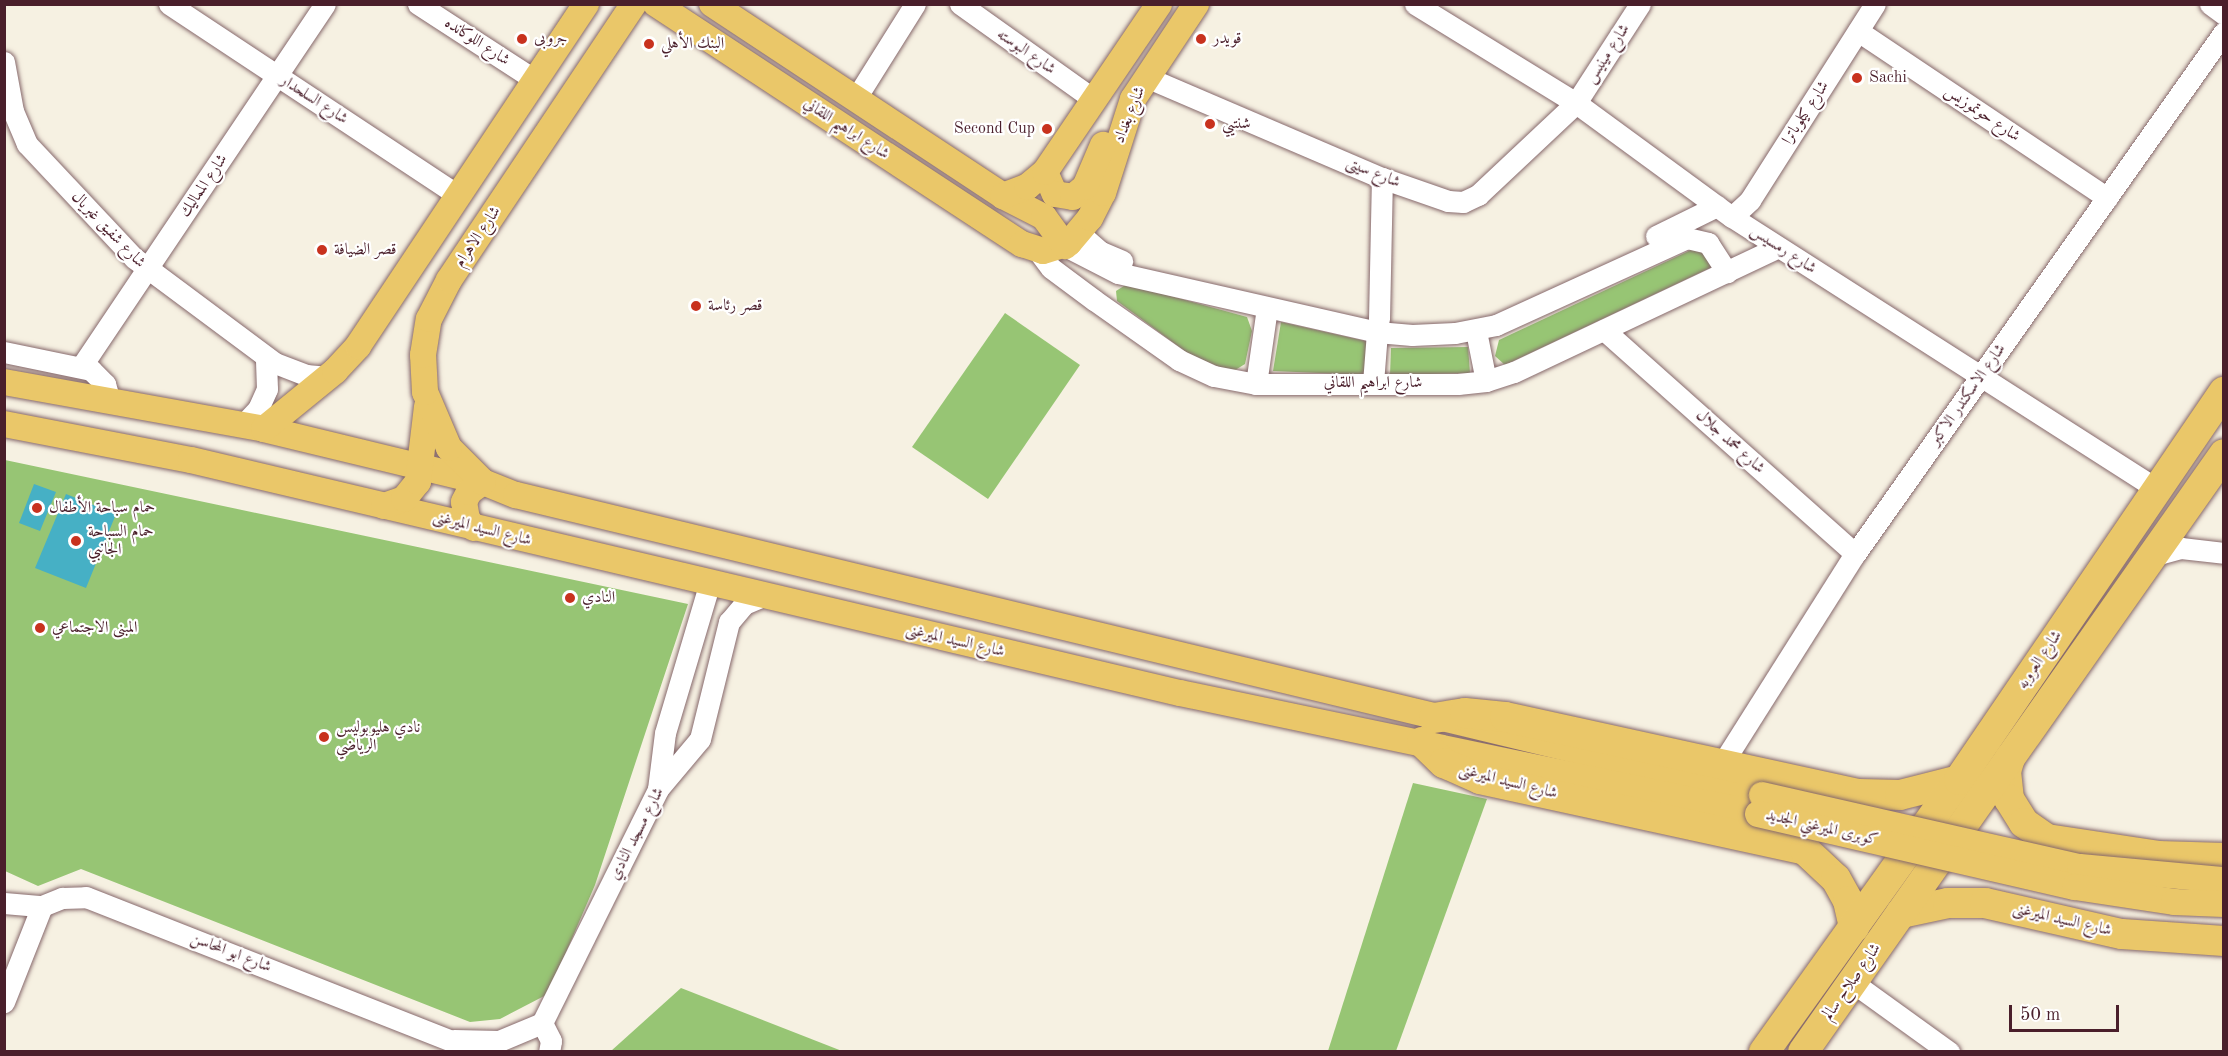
<!DOCTYPE html>
<html>
<head>
<meta charset="utf-8">
<style>
  body { margin:0 }
  #map { position:relative; width:2228px; height:1056px; overflow:hidden; background:#f6f1e2; font-family:"Old Standard TT",Amiri,serif }
  div>[style] { position:absolute }
  .green>* { inset:0; background:#97c574 }
  .water>* { inset:0; background:#46b0c5 }
  .roads { filter:drop-shadow(0 0 2px #86686b) drop-shadow(0 0 2px #86686b) }
  .minor>* { height:21px; margin:-10.5px; padding:0 10.5px; transform-origin:10.5px; border-radius:10.5px; background:#fff }
  .major>* { height:26px; margin:-13px; padding:0 13px; transform-origin:13px; border-radius:13px; background:#eac769 }
  .highway>* { height:30px; margin:-15px; padding:0 15px; transform-origin:15px; border-radius:15px; background:#eac769 }
  .bridges { filter:drop-shadow(0 0 2px #86686b) drop-shadow(0 0 2px #86686b) }
  .major-bridge>* { height:26px; margin:-13px; padding:0 13px; transform-origin:13px; border-radius:13px; background:#eac769 }
  .dots>* { width:16px; height:16px; translate:-50% -50%; box-sizing:border-box; border:3px solid #fff; border-radius:50% }
  span { translate:-50% -50%; white-space:nowrap; text-align:center; line-height:1.15; -webkit-text-stroke:4.5px #fff; paint-order:stroke }
  .poi-label { font-size:16px; color:#4a1f2b }
  .left { translate:0 -50%; text-align:left }
  .right { translate:-100% -50%; text-align:right }
  .street-label { font-size:16px; color:#4a1f2b }
  .frame { position:absolute; inset:0; border:6px solid #4a1f2b; pointer-events:none }
  .scale { position:absolute; left:2009px; top:1005px; width:110px; height:27px; box-sizing:border-box; border:3px solid #4a1f2b; border-top:0; padding-left:8px; font-size:18px; line-height:21px; white-space:nowrap; color:#4a1f2b; -webkit-text-stroke:4px #fff; paint-order:stroke }
</style>
</head>
<body>
<div id="map">
  <div class="green">
    <i style="clip-path:polygon(1703px 248px,1712px 267px,1505px 365px,1495px 356px,1499px 340px,1693px 249px)"></i>
    <i style="clip-path:polygon(1127px 284px,1247px 317px,1252px 331px,1245px 364px,1232px 372px,1190px 355px,1117px 301px,1116px 291px)"></i>
    <i style="clip-path:polygon(1005px 313px,1080px 365px,988px 499px,912px 447px)"></i>
    <i style="clip-path:polygon(1281px 322px,1370px 342px,1365px 375px,1273px 371px)"></i>
    <i style="clip-path:polygon(1468px 347px,1470px 373px,1390px 375px,1391px 348px)"></i>
    <i style="clip-path:polygon(5px 460px,688px 604px,595px 885px,548px 994px,500px 1019px,470px 1022px,81px 869px,38px 886px,5px 871px)"></i>
    <i style="clip-path:polygon(1413px 783px,1487px 799px,1396px 1051px,1328px 1051px)"></i>
    <i style="clip-path:polygon(681px 988px,842px 1051px,611px 1051px)"></i>
  </div>
  <div class="water">
    <i style="clip-path:polygon(34px 484px,56px 492px,40px 531px,19px 523px)"></i>
    <i style="clip-path:polygon(66px 494px,116px 514px,86px 588px,35px 568px)"></i>
  </div>
  <div class="roads">
    <div class="minor">
      <i style="left:169px;top:4px;width:346px;rotate:33.5deg"></i>
      <i style="left:418px;top:4px;width:140px;rotate:33deg"></i>
      <i style="left:960px;top:4px;width:163px;rotate:35.5deg"></i>
      <i style="left:1415px;top:4px;width:189px;rotate:31.6deg"></i>
      <i style="left:1576px;top:103px;width:193px;rotate:36.2deg"></i>
      <i style="left:1732px;top:217px;width:505px;rotate:32.62deg"></i>
      <i style="left:2210px;top:4px;width:17px;rotate:36deg"></i>
      <i style="left:1858px;top:31px;width:300px;rotate:33.8deg"></i>
      <i style="left:4px;top:62px;width:50px;rotate:79.6deg"></i>
      <i style="left:13px;top:111px;width:36px;rotate:67deg"></i>
      <i style="left:27px;top:144px;width:156px;rotate:46.8deg"></i>
      <i style="left:134px;top:258px;width:176px;rotate:36.7deg"></i>
      <i style="left:275px;top:363px;width:33px;rotate:21deg"></i>
      <i style="left:306px;top:375px;width:22px;rotate:5deg"></i>
      <i style="left:1146px;top:77px;width:257px;rotate:23.2deg"></i>
      <i style="left:1382px;top:178px;width:70px;rotate:19.2deg"></i>
      <i style="left:1448px;top:201px;width:15px;rotate:4deg"></i>
      <i style="left:1463px;top:202px;width:17px;rotate:-25deg"></i>
      <i style="left:1478px;top:195px;width:134px;rotate:-43.2deg"></i>
      <i style="left:1576px;top:103px;width:118px;rotate:-57.1deg"></i>
      <i style="left:856px;top:98px;width:111px;rotate:-57.9deg"></i>
      <i style="left:1732px;top:217px;width:25px;rotate:-43deg"></i>
      <i style="left:1750px;top:200px;width:232px;rotate:-57.5deg"></i>
      <i style="left:1080px;top:234px;width:28px;rotate:41deg"></i>
      <i style="left:1101px;top:252px;width:23px;rotate:23deg"></i>
      <i style="left:1656px;top:236px;width:68px;rotate:-26.2deg"></i>
      <i style="left:1065px;top:246px;width:59px;rotate:27deg"></i>
      <i style="left:1118px;top:273px;width:266px;rotate:12.8deg"></i>
      <i style="left:1377px;top:332px;width:35px;rotate:5deg"></i>
      <i style="left:1412px;top:335px;width:43px;rotate:-2.7deg"></i>
      <i style="left:1455px;top:333px;width:42px;rotate:-11deg"></i>
      <i style="left:1496px;top:325px;width:210px;rotate:-24.5deg"></i>
      <i style="left:1687px;top:238px;width:22px;rotate:13deg"></i>
      <i style="left:1708px;top:243px;width:35px;rotate:57deg"></i>
      <i style="left:1038px;top:251px;width:21px;rotate:53deg"></i>
      <i style="left:1051px;top:268px;width:54px;rotate:36.7deg"></i>
      <i style="left:1094px;top:300px;width:104px;rotate:35.2deg"></i>
      <i style="left:1179px;top:360px;width:38px;rotate:25deg"></i>
      <i style="left:1214px;top:376px;width:43px;rotate:10.8deg"></i>
      <i style="left:1256px;top:384px;width:202px"></i>
      <i style="left:1458px;top:384px;width:28px;rotate:-6deg"></i>
      <i style="left:1486px;top:381px;width:29px;rotate:-18deg"></i>
      <i style="left:1514px;top:372px;width:292px;rotate:-25.3deg"></i>
      <i style="left:1379px;top:319px;width:141px;rotate:-88.8deg"></i>
      <i style="left:1604px;top:330px;width:336px;rotate:41.7deg"></i>
      <i style="left:1476px;top:331px;width:51px;rotate:78.7deg"></i>
      <i style="left:4px;top:352px;width:89px;rotate:11.7deg"></i>
      <i style="left:91px;top:370px;width:20px;rotate:45deg"></i>
      <i style="left:105px;top:384px;width:15px;rotate:74deg"></i>
      <i style="left:81px;top:367px;width:437px;rotate:-56.1deg"></i>
      <i style="left:1373px;top:383px;width:51px;rotate:-85.5deg"></i>
      <i style="left:1256px;top:384px;width:77px;rotate:-81.8deg"></i>
      <i style="left:243px;top:425px;width:22px;rotate:-47deg"></i>
      <i style="left:258px;top:409px;width:22px;rotate:-66deg"></i>
      <i style="left:267px;top:389px;width:32px;rotate:-92deg"></i>
      <i style="left:2151px;top:556px;width:31px;rotate:-15deg"></i>
      <i style="left:2181px;top:548px;width:43px;rotate:6.6deg"></i>
      <i style="left:1722px;top:764px;width:249px;rotate:-57.7deg"></i>
      <i style="left:1855px;top:554px;width:639px;rotate:-54.74deg"></i>
      <i style="left:658px;top:789px;width:56px;rotate:-82.9deg"></i>
      <i style="left:665px;top:733px;width:158px;rotate:-73.4deg"></i>
      <i style="left:4px;top:903px;width:38px;rotate:5deg"></i>
      <i style="left:42px;top:906px;width:22px;rotate:-22deg"></i>
      <i style="left:62px;top:898px;width:24px;rotate:-2deg"></i>
      <i style="left:86px;top:897px;width:406px;rotate:21.5deg"></i>
      <i style="left:1852px;top:982px;width:120px;rotate:35.8deg"></i>
      <i style="left:4px;top:1002px;width:103px;rotate:-68.4deg"></i>
      <i style="left:542px;top:1023px;width:20px;rotate:63deg"></i>
      <i style="left:551px;top:1041px;width:11px;rotate:100deg"></i>
      <i style="left:454px;top:1040px;width:45px;rotate:1.3deg"></i>
      <i style="left:499px;top:1041px;width:47px;rotate:-22.7deg"></i>
      <i style="left:542px;top:1023px;width:261px;rotate:-63.6deg"></i>
      <i style="left:658px;top:789px;width:65px;rotate:-50deg"></i>
      <i style="left:700px;top:739px;width:121px;rotate:-76.1deg"></i>
      <i style="left:729px;top:622px;width:23px;rotate:-50deg"></i>
      <i style="left:744px;top:604px;width:23px;rotate:-23deg"></i>
    </div>
    <div class="major">
      <i style="left:656px;top:4px;width:438px;rotate:33.3deg"></i>
      <i style="left:1022px;top:244px;width:22px;rotate:18deg"></i>
      <i style="left:1043px;top:251px;width:27px;rotate:-17deg"></i>
      <i style="left:1069px;top:243px;width:33px;rotate:-50deg"></i>
      <i style="left:1090px;top:218px;width:28px;rotate:-63deg"></i>
      <i style="left:1103px;top:193px;width:99px;rotate:-72.3deg"></i>
      <i style="left:1133px;top:99px;width:114px;rotate:-56.4deg"></i>
      <i style="left:712px;top:4px;width:349px;rotate:33.4deg"></i>
      <i style="left:1003px;top:196px;width:46px;rotate:27.1deg"></i>
      <i style="left:1044px;top:217px;width:36px;rotate:54deg"></i>
      <i style="left:1045px;top:172px;width:24px;rotate:66deg"></i>
      <i style="left:1055px;top:194px;width:18px;rotate:9deg"></i>
      <i style="left:1073px;top:197px;width:16px;rotate:-40deg"></i>
      <i style="left:1085px;top:187px;width:46px;rotate:-66.8deg"></i>
      <i style="left:1003px;top:196px;width:26px;rotate:-21deg"></i>
      <i style="left:1027px;top:187px;width:23px;rotate:-40deg"></i>
      <i style="left:1045px;top:172px;width:203px;rotate:-55.8deg"></i>
      <i style="left:4px;top:382px;width:264px;rotate:10.2deg"></i>
      <i style="left:264px;top:429px;width:225px;rotate:13.6deg"></i>
      <i style="left:483px;top:482px;width:35px;rotate:22deg"></i>
      <i style="left:516px;top:495px;width:1282px;rotate:13.54deg"></i>
      <i style="left:4px;top:424px;width:190px;rotate:10.9deg"></i>
      <i style="left:191px;top:460px;width:1016px;rotate:13.26deg"></i>
      <i style="left:1180px;top:693px;width:591px;rotate:11.82deg"></i>
      <i style="left:264px;top:429px;width:92px;rotate:-39.2deg"></i>
      <i style="left:335px;top:371px;width:34px;rotate:-47deg"></i>
      <i style="left:358px;top:346px;width:411px;rotate:-56.3deg"></i>
      <i style="left:384px;top:506px;width:21px;rotate:-19deg"></i>
      <i style="left:404px;top:499px;width:22px;rotate:-51deg"></i>
      <i style="left:418px;top:482px;width:76px;rotate:-83.2deg"></i>
      <i style="left:474px;top:528px;width:11px;rotate:-128deg"></i>
      <i style="left:467px;top:519px;width:17px;rotate:-100deg"></i>
      <i style="left:464px;top:502px;width:11px;rotate:-63deg"></i>
      <i style="left:469px;top:492px;width:17px;rotate:-36deg"></i>
      <i style="left:483px;top:482px;width:48px;rotate:-135deg"></i>
      <i style="left:449px;top:448px;width:61px;rotate:-113.2deg"></i>
      <i style="left:425px;top:392px;width:37px;rotate:-93deg"></i>
      <i style="left:423px;top:355px;width:36px;rotate:-81deg"></i>
      <i style="left:429px;top:319px;width:44px;rotate:-62.9deg"></i>
      <i style="left:449px;top:280px;width:332px;rotate:-56.2deg"></i>
    </div>
    <div class="highway">
      <i style="left:1434px;top:718px;width:31px;rotate:-9deg"></i>
      <i style="left:1465px;top:713px;width:40px;rotate:5.7deg"></i>
      <i style="left:1505px;top:717px;width:362px;rotate:12.3deg"></i>
      <i style="left:1859px;top:794px;width:41px;rotate:1.4deg"></i>
      <i style="left:1900px;top:795px;width:61px;rotate:-14.3deg"></i>
      <i style="left:1422px;top:742px;width:30px;rotate:44deg"></i>
      <i style="left:1444px;top:763px;width:39px;rotate:24deg"></i>
      <i style="left:1480px;top:779px;width:333px;rotate:12.3deg"></i>
      <i style="left:1805px;top:850px;width:42px;rotate:43.1deg"></i>
      <i style="left:1836px;top:879px;width:25px;rotate:61deg"></i>
      <i style="left:1848px;top:901px;width:27px;rotate:77deg"></i>
      <i style="left:2010px;top:758px;width:14px;rotate:107deg"></i>
      <i style="left:2006px;top:771px;width:28px;rotate:84deg"></i>
      <i style="left:2009px;top:799px;width:28px;rotate:58deg"></i>
      <i style="left:2024px;top:823px;width:28px;rotate:35deg"></i>
      <i style="left:2047px;top:839px;width:112px;rotate:8.7deg"></i>
      <i style="left:2158px;top:856px;width:66px;rotate:1.7deg"></i>
      <i style="left:1901px;top:913px;width:48px;rotate:-12deg"></i>
      <i style="left:1948px;top:903px;width:37px"></i>
      <i style="left:1985px;top:903px;width:140px;rotate:12.8deg"></i>
      <i style="left:2122px;top:934px;width:102px;rotate:3.9deg"></i>
      <i style="left:1764px;top:1052px;width:335px;rotate:-54.4deg"></i>
      <i style="left:1959px;top:780px;width:470px;rotate:-55.7deg"></i>
      <i style="left:1803px;top:1052px;width:731px;rotate:-54.85deg"></i>
    </div>
  </div>
  <div class="bridges">
    <div class="major-bridge">
      <i style="left:1762px;top:795px;width:326px;rotate:12.8deg"></i>
      <i style="left:2080px;top:867px;width:145px;rotate:5.2deg"></i>
      <i style="left:1758px;top:814px;width:325px;rotate:13deg"></i>
      <i style="left:2075px;top:887px;width:100px;rotate:8.6deg"></i>
      <i style="left:2174px;top:902px;width:50px;rotate:2.3deg"></i>
    </div>
  </div>
  <div class="dots">
    <i style="left:522px;top:39px;background:#c8321e"></i>
    <i style="left:1201px;top:39px;background:#c8321e"></i>
    <i style="left:649px;top:44px;background:#c8321e"></i>
    <i style="left:1857px;top:78px;background:#c8321e"></i>
    <i style="left:1210px;top:124px;background:#c8321e"></i>
    <i style="left:1047px;top:129px;background:#c8321e"></i>
    <i style="left:322px;top:250px;background:#c8321e"></i>
    <i style="left:696px;top:306px;background:#c8321e"></i>
    <i style="left:37px;top:508px;background:#c8321e"></i>
    <i style="left:76px;top:541px;background:#c8321e"></i>
    <i style="left:570px;top:598px;background:#c8321e"></i>
    <i style="left:40px;top:628px;background:#c8321e"></i>
    <i style="left:324px;top:737px;background:#c8321e"></i>
  </div>
  <div class="poi-label">
    <span class="left" style="left:534px;top:39px">جروبى</span>
    <span class="left" style="left:1213px;top:39px">قويدر</span>
    <span class="left" style="left:661px;top:44px">البنك الأهلي</span>
    <span class="left" style="left:1869px;top:78px">Sachi</span>
    <span class="left" style="left:1222px;top:124px">شنتيي</span>
    <span class="right" style="left:1035px;top:129px">Second Cup</span>
    <span class="left" style="left:334px;top:250px">قصر الضيافة</span>
    <span class="left" style="left:708px;top:306px">قصر رئاسة</span>
    <span class="left" style="left:49px;top:508px">حمام سباحة الأطفال</span>
    <span class="left" style="left:88px;top:541px">حمام السباحة<br>الجانبي</span>
    <span class="left" style="left:582px;top:598px">النادي</span>
    <span class="left" style="left:52px;top:628px">المبنى الاجتماعي</span>
    <span class="left" style="left:336px;top:737px">نادي هليوبوليس<br>الرياضي</span>
  </div>
  <div class="street-label">
    <span style="left:477px;top:42px;rotate:33deg">شارع اللوكانده</span>
    <span style="left:1026px;top:52px;rotate:35deg">شارع البوسته</span>
    <span style="left:1608px;top:54px;rotate:-57deg">شارع مينيس</span>
    <span style="left:314px;top:100px;rotate:33deg">شارع السلحدار</span>
    <span style="left:1806px;top:113px;rotate:-57deg">شارع كيلوباترا</span>
    <span style="left:1982px;top:114px;rotate:34deg">شارع حوتموزيس</span>
    <span style="left:1130px;top:115px;rotate:-68deg">شارع بغداد</span>
    <span style="left:846px;top:129px;rotate:33deg">شارع ابراهيم اللقاني</span>
    <span style="left:1373px;top:173px;rotate:22deg">شارع سيتى</span>
    <span style="left:204px;top:186px;rotate:-56deg">شارع المماليك</span>
    <span style="left:108px;top:230px;rotate:46deg">شارع شفيق غبريال</span>
    <span style="left:478px;top:237px;rotate:-56deg">شارع الاهرام</span>
    <span style="left:1783px;top:250px;rotate:33deg">شارع رمسيس</span>
    <span style="left:1373px;top:383px">شارع ابراهيم اللقاني</span>
    <span style="left:1968px;top:395px;rotate:-55deg">شارع الاسكندر الاكبر</span>
    <span style="left:1730px;top:442px;rotate:42deg">شارع محمد جلال</span>
    <span style="left:482px;top:529px;rotate:14deg">شارع السيد الميرغنى</span>
    <span style="left:955px;top:641px;rotate:13deg">شارع السيد الميرغنى</span>
    <span style="left:2040px;top:660px;rotate:-56deg">شارع العروبه</span>
    <span style="left:1508px;top:782px;rotate:14deg">شارع السيد الميرغنى</span>
    <span style="left:1822px;top:828px;rotate:13deg">كوبرى الميرغني الجديد</span>
    <span style="left:637px;top:834px;rotate:-63deg">شارع مسجد النادي</span>
    <span style="left:2062px;top:920px;rotate:13deg">شارع السيد الميرغنى</span>
    <span style="left:231px;top:953px;rotate:21deg">شارع ابو المحاسن</span>
    <span style="left:1852px;top:982px;rotate:-55deg">شارع صلاح سالم</span>
  </div>
  <div class="frame"></div>
  <div class="scale">50 m</div>
</div>
</body>
</html>
